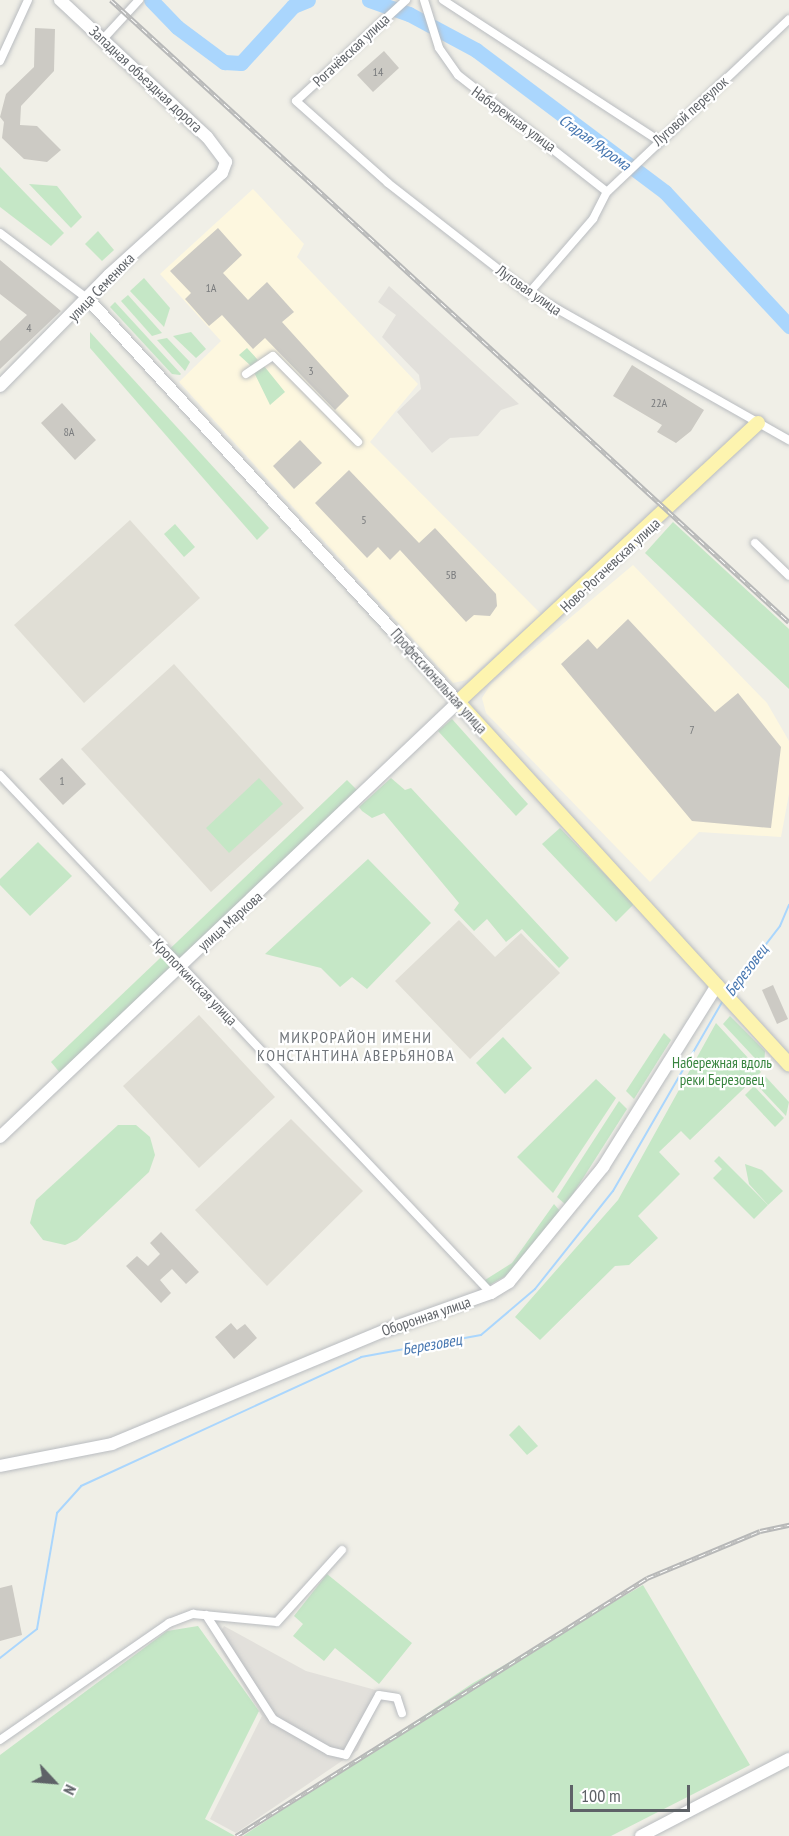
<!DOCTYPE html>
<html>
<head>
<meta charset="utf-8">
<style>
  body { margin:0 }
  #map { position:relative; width:789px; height:1836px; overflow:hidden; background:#f0efe7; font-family:"PT Sans Narrow",sans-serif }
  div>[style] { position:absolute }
  .commercial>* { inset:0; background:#fdf7df }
  .industrial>* { inset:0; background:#e2e0db }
  .education>* { inset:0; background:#e0ded5 }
  .green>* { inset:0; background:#c5e7c6 }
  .stream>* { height:2px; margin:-1px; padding:0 1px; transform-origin:1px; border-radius:1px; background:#aad6fd }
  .river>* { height:15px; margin:-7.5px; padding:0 7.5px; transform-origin:7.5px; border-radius:7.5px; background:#aad6fd }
  .building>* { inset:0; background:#cccac4 }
  .roads { filter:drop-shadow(0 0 2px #b9bcc0) drop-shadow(0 0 2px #b9bcc0) }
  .street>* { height:8px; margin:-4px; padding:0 4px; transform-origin:4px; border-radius:4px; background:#fff }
  .secondary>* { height:12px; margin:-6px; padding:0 6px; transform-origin:6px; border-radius:6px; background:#fff }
  .primary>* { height:14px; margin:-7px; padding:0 7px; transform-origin:7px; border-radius:7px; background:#fdf4af }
  .rail>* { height:4.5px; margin-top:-2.25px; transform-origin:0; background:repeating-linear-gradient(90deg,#fff 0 7px,#b7b8b8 0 14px); box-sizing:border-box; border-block:2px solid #b7b8b8 }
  span { translate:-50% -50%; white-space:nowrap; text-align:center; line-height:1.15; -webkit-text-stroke:4.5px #fff; paint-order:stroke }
  .number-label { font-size:12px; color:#7a7c7e }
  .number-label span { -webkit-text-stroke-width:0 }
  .street-label { font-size:15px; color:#5e6267 }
  .park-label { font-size:15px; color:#38853f }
  .water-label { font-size:16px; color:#4676b0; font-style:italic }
  .neighbourhood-label { font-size:16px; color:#6f7479; letter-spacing:1.5px }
  .north { position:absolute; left:24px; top:1752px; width:60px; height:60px; -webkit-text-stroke:4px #fff; paint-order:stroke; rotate:116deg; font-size:16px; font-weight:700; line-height:24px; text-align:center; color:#5e6267 }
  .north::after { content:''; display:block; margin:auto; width:21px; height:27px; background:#5e6267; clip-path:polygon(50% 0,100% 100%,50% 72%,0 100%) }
  .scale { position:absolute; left:570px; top:1785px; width:120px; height:27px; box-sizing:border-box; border:3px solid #5e6267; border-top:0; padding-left:8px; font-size:18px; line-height:21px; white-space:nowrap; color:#5e6267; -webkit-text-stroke:4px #fff; paint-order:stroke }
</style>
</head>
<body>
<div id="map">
  <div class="commercial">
    <i style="clip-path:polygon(253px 189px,304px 244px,297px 257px,418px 384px,370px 442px,541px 614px,467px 680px,453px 683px,179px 382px,221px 341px,160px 274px)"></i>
    <i style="clip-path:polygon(633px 565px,767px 703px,789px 741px,789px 794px,781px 837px,699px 832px,650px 882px,486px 713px,482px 698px,490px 685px)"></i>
  </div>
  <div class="industrial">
    <i style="clip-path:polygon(389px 286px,519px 404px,501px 410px,478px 436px,450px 438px,432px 453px,397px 412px,421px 389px,419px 375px,382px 337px,396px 315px,378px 302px)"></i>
    <i style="clip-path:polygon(224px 1626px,306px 1671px,383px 1692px,358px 1750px,236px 1833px,210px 1819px,262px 1716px,215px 1641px)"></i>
  </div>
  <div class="education">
    <i style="clip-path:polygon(130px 520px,200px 598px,84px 703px,14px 625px)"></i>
    <i style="clip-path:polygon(174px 664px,304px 808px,211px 892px,81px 749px)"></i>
    <i style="clip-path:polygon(459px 920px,495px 957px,521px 933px,560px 973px,470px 1059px,395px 981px)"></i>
    <i style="clip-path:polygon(199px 1015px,275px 1097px,199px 1168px,123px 1086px)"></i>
    <i style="clip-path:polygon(291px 1119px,363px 1191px,267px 1286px,195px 1210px)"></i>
  </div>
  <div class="green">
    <i style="clip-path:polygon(0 167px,64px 233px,51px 246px,0 207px)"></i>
    <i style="clip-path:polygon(29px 184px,57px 186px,82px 217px,71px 228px)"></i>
    <i style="clip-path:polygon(98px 231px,114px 250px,102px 261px,85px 244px)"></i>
    <i style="clip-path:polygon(144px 278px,170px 308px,164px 327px,130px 291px)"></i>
    <i style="clip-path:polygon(128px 295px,162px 333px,152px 336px,121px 301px)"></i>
    <i style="clip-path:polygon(115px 302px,181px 374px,180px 375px,172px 374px,110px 307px)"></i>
    <i style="clip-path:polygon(90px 332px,269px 528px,257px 540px,90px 348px)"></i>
    <i style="clip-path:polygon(191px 332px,206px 349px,196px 358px,173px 336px)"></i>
    <i style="clip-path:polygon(167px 338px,190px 362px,185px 371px,157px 340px)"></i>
    <i style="clip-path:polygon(247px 348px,258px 360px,252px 365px,264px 366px,285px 392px,270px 405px,251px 366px,239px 355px)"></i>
    <i style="clip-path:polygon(673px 522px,789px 629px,789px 689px,645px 553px)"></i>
    <i style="clip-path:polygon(175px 524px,195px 547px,184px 557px,164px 534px)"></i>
    <i style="clip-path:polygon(452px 719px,528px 804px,516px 816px,438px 731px)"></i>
    <i style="clip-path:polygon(259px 778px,283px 804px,229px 853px,206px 828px)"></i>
    <i style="clip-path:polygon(391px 778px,405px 790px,411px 788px,569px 958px,559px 968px,522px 929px,506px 942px,487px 919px,474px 931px,454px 910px,459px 903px,384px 813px,372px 818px,362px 811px,359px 807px)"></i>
    <i style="clip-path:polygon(347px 780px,360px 793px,61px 1074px,51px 1062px)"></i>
    <i style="clip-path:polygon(560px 828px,634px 904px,616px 922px,542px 844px)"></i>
    <i style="clip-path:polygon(38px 842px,72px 876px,30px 916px,0 885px,0 879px)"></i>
    <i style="clip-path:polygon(368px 859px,431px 923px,367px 989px,352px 977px,340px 987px,321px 968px,265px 954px)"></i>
    <i style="clip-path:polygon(730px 1016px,765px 1051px,764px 1068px,723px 1024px)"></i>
    <i style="clip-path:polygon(716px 1023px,761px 1072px,690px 1140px,681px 1131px,659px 1152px,680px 1174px,638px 1216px,658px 1238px,629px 1265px,615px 1266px,540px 1340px,515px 1317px,618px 1200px)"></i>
    <i style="clip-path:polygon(664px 1033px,671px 1040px,634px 1099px,626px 1091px)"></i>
    <i style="clip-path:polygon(503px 1037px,532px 1068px,505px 1094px,476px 1063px)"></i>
    <i style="clip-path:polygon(765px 1076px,789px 1102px,786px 1116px,756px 1084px)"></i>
    <i style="clip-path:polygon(596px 1079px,616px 1098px,553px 1193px,517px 1157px)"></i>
    <i style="clip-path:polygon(754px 1086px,784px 1118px,775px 1127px,745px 1095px)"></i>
    <i style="clip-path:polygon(619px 1101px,627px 1109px,566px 1205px,557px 1197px)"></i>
    <i style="clip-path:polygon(118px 1125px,136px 1125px,150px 1137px,155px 1155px,149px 1172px,77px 1240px,65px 1245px,43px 1240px,30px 1223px,36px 1200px)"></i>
    <i style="clip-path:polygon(719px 1156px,768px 1205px,754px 1219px,713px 1178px,722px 1169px,714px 1161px)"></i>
    <i style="clip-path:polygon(745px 1164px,762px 1170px,783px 1191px,768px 1205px,749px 1184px)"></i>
    <i style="clip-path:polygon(554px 1204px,560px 1211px,519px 1268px,488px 1286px,485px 1280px,512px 1263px)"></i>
    <i style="clip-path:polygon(519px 1425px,538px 1446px,527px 1455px,509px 1435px)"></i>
    <i style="clip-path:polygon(327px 1574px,412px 1643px,379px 1684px,335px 1648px,324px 1661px,293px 1636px,303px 1624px,294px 1616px)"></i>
    <i style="clip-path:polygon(643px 1585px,750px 1765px,611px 1836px,243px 1836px,473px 1683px)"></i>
    <i style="clip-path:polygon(198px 1626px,259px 1711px,205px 1819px,235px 1836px,0 1836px,0 1755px,167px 1631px)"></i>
  </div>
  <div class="stream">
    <i style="left:729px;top:992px;width:83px;rotate:-52.3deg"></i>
    <i style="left:780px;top:926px;width:23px;rotate:-67deg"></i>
    <i style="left:0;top:1658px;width:47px;rotate:-38.1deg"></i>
    <i style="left:37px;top:1629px;width:118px;rotate:-80.2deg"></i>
    <i style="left:57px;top:1513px;width:36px;rotate:-48deg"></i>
    <i style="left:81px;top:1486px;width:308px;rotate:-24.7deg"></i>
    <i style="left:361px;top:1357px;width:122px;rotate:-10.4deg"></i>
    <i style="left:481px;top:1335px;width:71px;rotate:-40.4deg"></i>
    <i style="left:535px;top:1289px;width:125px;rotate:-51.5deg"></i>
    <i style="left:613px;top:1191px;width:222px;rotate:-60deg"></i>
  </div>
  <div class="river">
    <i style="left:151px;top:0;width:37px;rotate:46deg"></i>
    <i style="left:177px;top:27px;width:59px;rotate:36.7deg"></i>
    <i style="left:224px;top:62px;width:17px;rotate:3deg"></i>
    <i style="left:241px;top:63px;width:77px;rotate:-47.6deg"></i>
    <i style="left:293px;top:6px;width:16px;rotate:-22deg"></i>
    <i style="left:369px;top:0;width:42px;rotate:19.3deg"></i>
    <i style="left:409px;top:14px;width:76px;rotate:28.2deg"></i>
    <i style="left:476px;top:50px;width:236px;rotate:36.9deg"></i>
    <i style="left:665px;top:192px;width:183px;rotate:47.2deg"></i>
  </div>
  <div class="building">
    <i style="clip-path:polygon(35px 28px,55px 29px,54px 71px,21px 106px,20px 125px,37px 126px,61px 150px,47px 162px,24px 159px,2px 138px,4px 122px,0 117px,6px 94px,34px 67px)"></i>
    <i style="clip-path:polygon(384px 51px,399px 68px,373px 92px,357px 75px)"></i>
    <i style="clip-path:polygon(218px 228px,242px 255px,223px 273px,248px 300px,267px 282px,294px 312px,282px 322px,349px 396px,335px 410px,265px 338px,253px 349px,222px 315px,209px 326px,185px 299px,191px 293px,170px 271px)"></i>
    <i style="clip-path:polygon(0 260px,61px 311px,0 369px,0 341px,27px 315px,0 294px)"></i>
    <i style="clip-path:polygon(632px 365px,704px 410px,691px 431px,676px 443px,657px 432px,662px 425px,613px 396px)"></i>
    <i style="clip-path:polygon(62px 403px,96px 440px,75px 460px,41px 423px)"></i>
    <i style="clip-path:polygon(300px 440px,322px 463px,294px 489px,273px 466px)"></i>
    <i style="clip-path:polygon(349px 470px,419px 543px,435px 528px,496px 594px,497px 606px,490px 616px,474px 615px,466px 622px,400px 550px,390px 560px,378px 547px,367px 558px,315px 503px)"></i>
    <i style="clip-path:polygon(628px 619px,715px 712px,738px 693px,781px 747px,771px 828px,692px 821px,561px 664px,588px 639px,597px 649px)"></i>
    <i style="clip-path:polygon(62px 758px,86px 784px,63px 805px,39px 779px)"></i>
    <i style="clip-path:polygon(773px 985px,788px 1019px,777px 1024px,762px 990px)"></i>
    <i style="clip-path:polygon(161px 1232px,199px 1272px,186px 1284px,172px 1269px,160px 1280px,171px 1293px,161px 1303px,126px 1266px,137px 1256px,148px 1266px,160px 1254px,150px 1243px)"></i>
    <i style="clip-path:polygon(231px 1323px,237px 1330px,245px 1324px,257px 1338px,234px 1359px,215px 1337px)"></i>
    <i style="clip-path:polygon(12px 1585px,22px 1635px,0 1641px,0 1588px)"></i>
  </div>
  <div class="roads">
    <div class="street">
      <i style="left:406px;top:0;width:149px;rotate:137.4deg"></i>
      <i style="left:296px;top:101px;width:123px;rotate:41.7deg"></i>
      <i style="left:388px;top:183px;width:179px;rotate:38deg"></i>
      <i style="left:529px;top:293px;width:299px;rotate:29.5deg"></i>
      <i style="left:424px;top:0;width:50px;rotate:72.6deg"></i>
      <i style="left:439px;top:48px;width:33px;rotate:55deg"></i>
      <i style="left:458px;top:75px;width:189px;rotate:38.1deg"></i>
      <i style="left:443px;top:0;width:257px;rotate:33.1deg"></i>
      <i style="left:104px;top:38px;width:52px;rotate:-47.4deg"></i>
      <i style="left:0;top:61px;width:67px;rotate:-65.3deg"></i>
      <i style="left:0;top:233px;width:110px;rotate:36.9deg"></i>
      <i style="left:529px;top:293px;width:98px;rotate:-49.1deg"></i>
      <i style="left:593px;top:219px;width:30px;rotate:-63deg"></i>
      <i style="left:607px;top:192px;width:251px;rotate:-43.5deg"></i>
      <i style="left:246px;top:374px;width:32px;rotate:-34deg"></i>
      <i style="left:273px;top:356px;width:121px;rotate:45.3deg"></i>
      <i style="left:755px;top:543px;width:47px;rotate:44.1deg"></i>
      <i style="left:0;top:775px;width:714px;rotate:46.53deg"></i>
      <i style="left:206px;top:1615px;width:124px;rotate:57.2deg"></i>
      <i style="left:273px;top:1719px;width:64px;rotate:29.7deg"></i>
      <i style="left:329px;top:1751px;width:17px;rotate:13deg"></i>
      <i style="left:346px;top:1755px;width:68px;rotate:-61.2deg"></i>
      <i style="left:379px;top:1695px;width:18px;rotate:9deg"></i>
      <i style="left:397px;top:1698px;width:16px;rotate:72deg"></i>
      <i style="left:0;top:1740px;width:206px;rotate:-34.7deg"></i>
      <i style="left:169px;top:1623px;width:26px;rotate:-21deg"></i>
      <i style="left:193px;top:1614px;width:84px;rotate:5.4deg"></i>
      <i style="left:277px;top:1622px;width:97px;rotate:-47.9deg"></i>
    </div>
    <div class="secondary">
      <i style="left:0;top:386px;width:156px;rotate:-45.5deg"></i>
      <i style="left:109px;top:275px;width:152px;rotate:-42.1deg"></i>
      <i style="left:222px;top:173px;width:12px;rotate:-70deg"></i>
      <i style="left:226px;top:162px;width:31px;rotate:-127deg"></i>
      <i style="left:207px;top:137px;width:201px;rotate:-137deg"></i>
      <i style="left:0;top:1137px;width:632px;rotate:-43.52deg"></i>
      <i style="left:458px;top:702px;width:547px;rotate:-132.56deg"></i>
      <i style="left:0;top:1466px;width:114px;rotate:-11.1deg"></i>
      <i style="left:112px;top:1444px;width:295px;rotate:-22.6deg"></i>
      <i style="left:384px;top:1331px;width:114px;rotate:-19.6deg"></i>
      <i style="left:491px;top:1293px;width:21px;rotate:-31deg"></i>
      <i style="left:509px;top:1282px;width:149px;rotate:-50.7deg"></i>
      <i style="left:603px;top:1167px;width:215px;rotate:-57.9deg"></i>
      <i style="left:641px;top:1836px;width:167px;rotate:-27.5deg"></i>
    </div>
    <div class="primary">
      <i style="left:758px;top:423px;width:410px;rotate:137.1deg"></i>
      <i style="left:458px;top:702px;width:491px;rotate:47.6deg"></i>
    </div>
  </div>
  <div class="rail">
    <i style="left:111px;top:0;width:920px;rotate:42.53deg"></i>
    <i style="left:236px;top:1836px;width:485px;rotate:-32.1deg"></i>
    <i style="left:647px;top:1578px;width:122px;rotate:-22.6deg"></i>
    <i style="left:760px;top:1531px;width:30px;rotate:-12deg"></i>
  </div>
  <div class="number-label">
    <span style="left:378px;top:72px">14</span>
    <span style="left:211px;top:288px">1А</span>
    <span style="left:29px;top:328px">4</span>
    <span style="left:311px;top:371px">3</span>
    <span style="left:659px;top:403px">22A</span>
    <span style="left:69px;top:432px">8А</span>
    <span style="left:364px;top:520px">5</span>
    <span style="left:451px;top:575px">5В</span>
    <span style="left:692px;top:730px">7</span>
    <span style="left:62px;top:781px">1</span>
  </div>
  <div class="street-label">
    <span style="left:351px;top:50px;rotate:-43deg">Рогачёвская улица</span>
    <span style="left:146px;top:79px;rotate:43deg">Западная объездная дорога</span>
    <span style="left:690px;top:111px;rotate:-42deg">Луговой переулок</span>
    <span style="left:514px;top:119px;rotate:36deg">Набережная улица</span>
    <span style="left:101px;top:287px;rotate:-46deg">улица Семенюка</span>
    <span style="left:529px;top:290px;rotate:35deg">Луговая улица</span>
    <span style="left:610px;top:565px;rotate:-43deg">Ново-Рогачевская улица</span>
    <span style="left:439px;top:681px;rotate:48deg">Профессиональная улица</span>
    <span style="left:230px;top:921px;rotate:-42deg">улица Маркова</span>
    <span style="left:195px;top:982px;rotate:46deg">Кропоткинская улица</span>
    <span style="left:426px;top:1316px;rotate:-19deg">Оборонная улица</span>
  </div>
  <div class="park-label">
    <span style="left:722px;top:1071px">Набережная вдоль<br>реки Березовец</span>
  </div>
  <div class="water-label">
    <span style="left:595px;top:142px;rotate:36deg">Старая Яхрома</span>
    <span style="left:746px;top:970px;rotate:-53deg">Березовец</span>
    <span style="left:432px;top:1344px;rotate:-10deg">Березовец</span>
  </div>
  <div class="neighbourhood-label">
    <span style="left:356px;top:1046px">МИКРОРАЙОН ИМЕНИ<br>КОНСТАНТИНА АВЕРЬЯНОВА</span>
  </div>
  <div class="north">N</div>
  <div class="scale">100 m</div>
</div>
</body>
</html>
